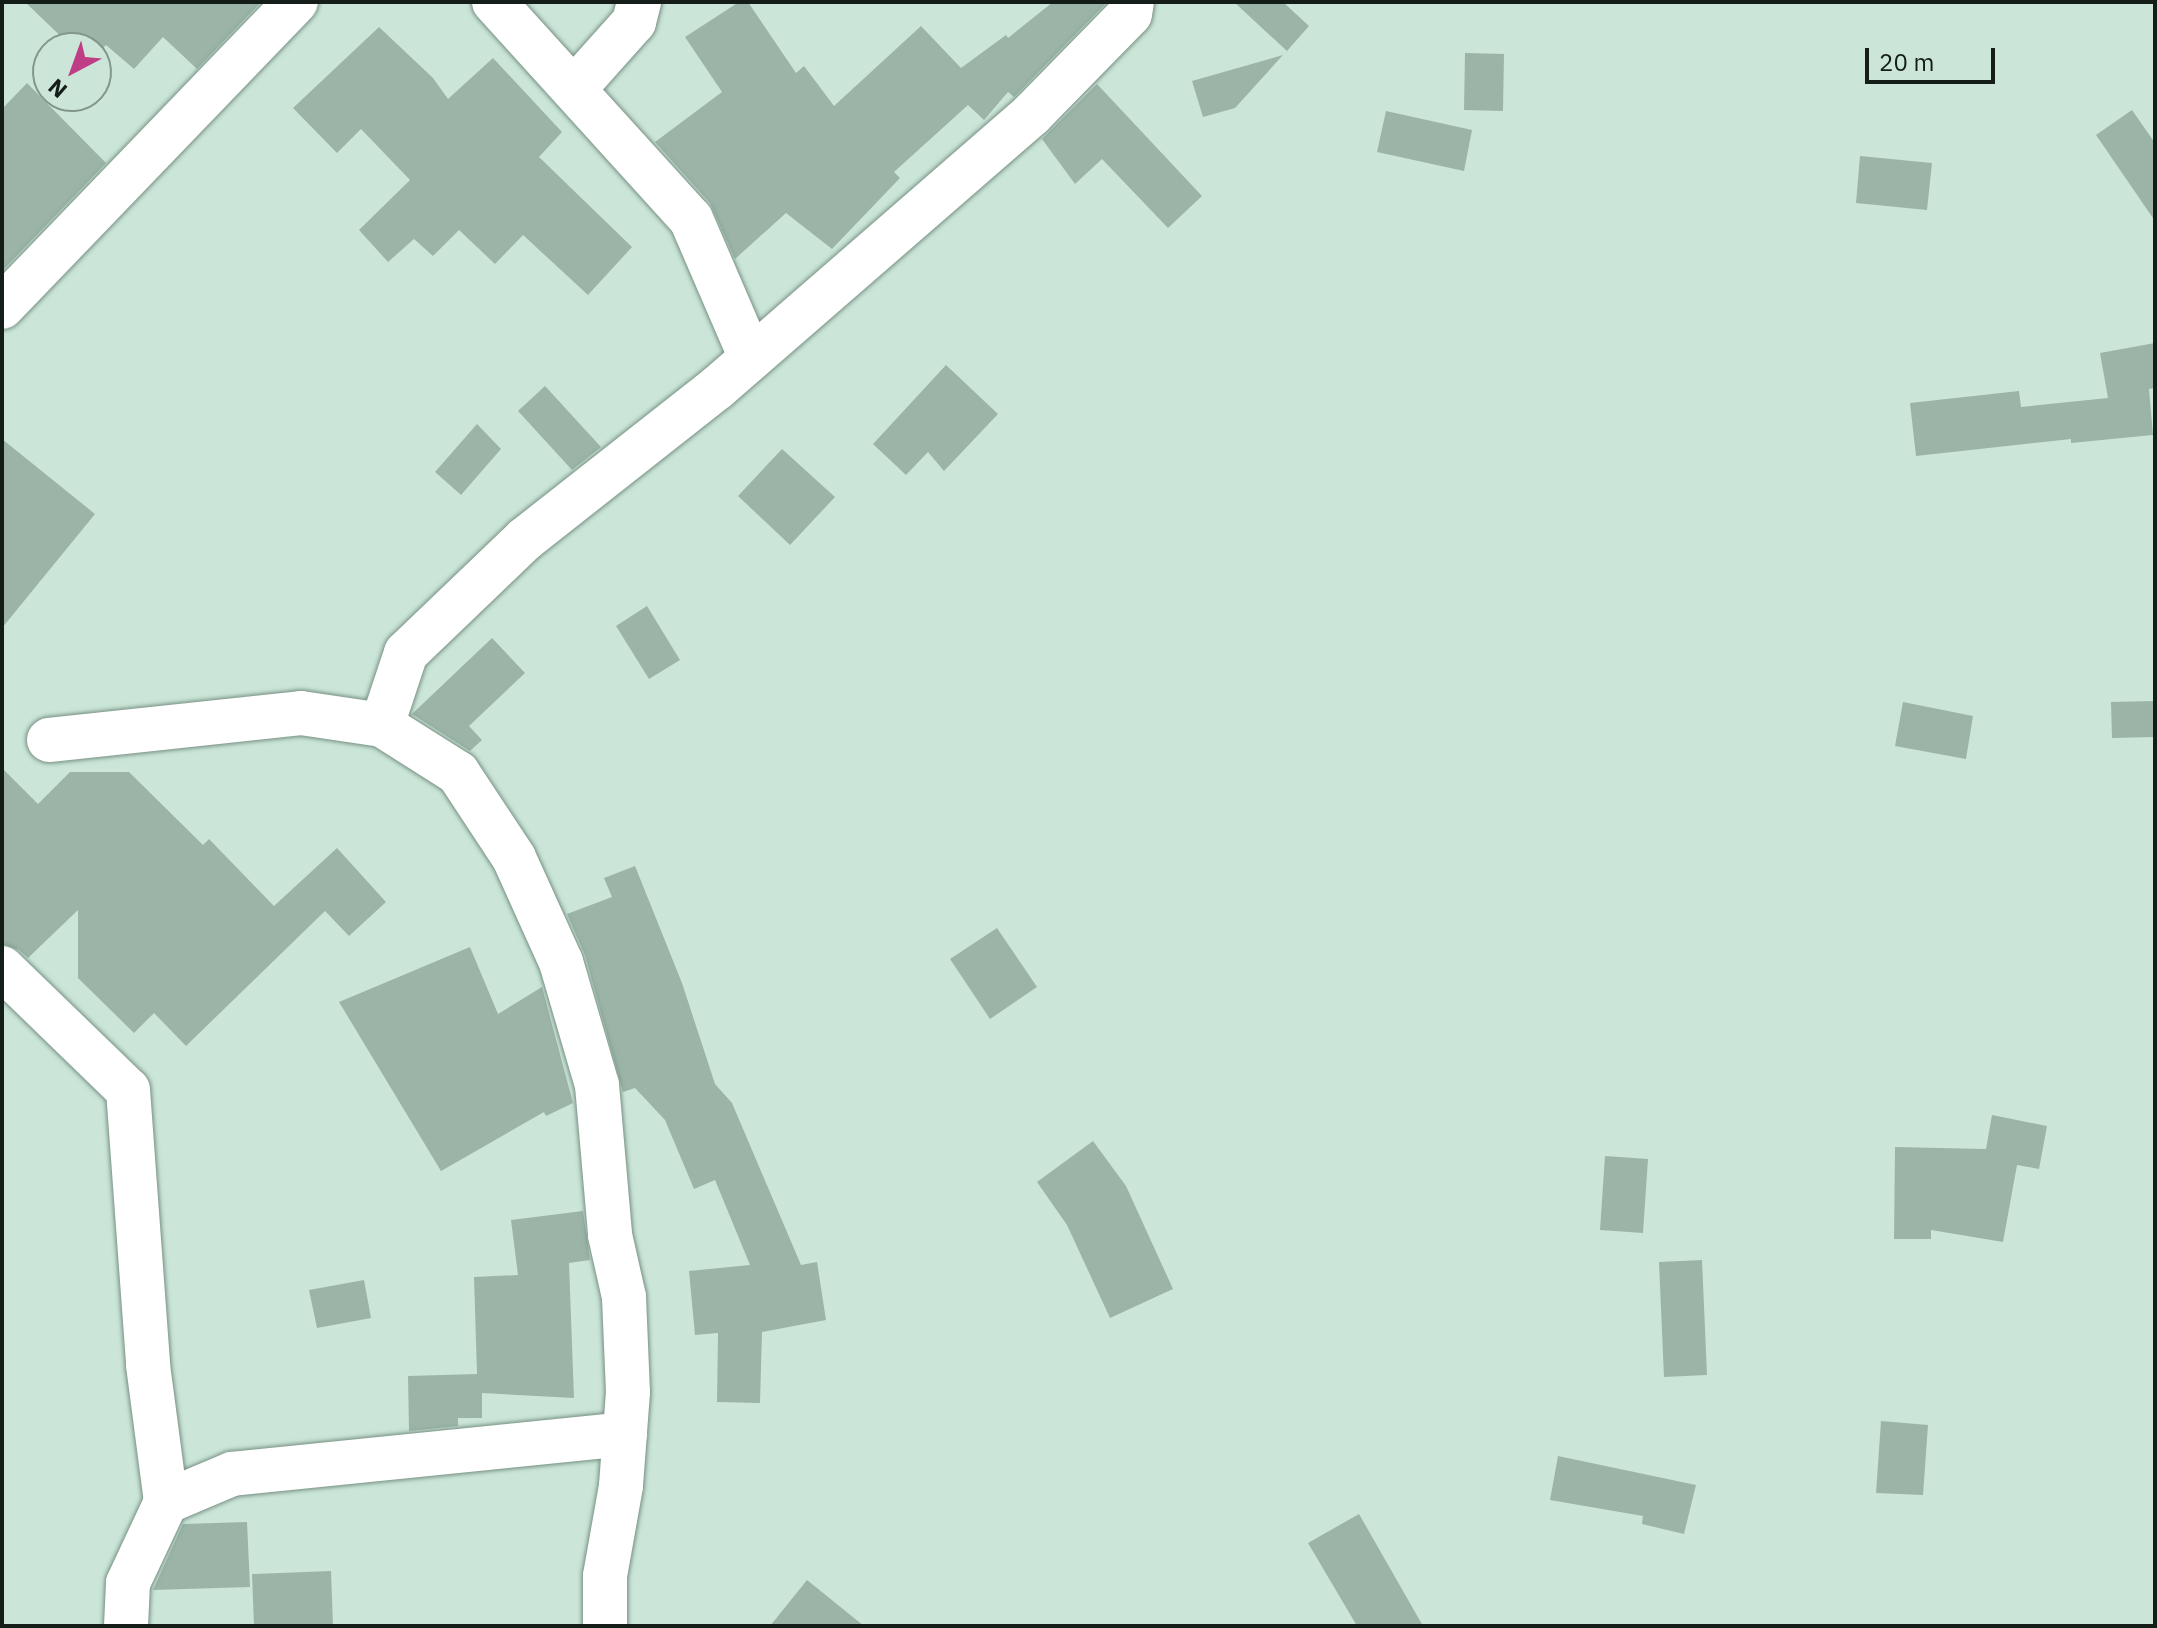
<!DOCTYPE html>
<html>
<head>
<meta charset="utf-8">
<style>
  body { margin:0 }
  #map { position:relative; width:2157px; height:1628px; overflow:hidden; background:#cbe6d8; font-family:"IBM Plex Sans",sans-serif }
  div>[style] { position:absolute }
  .building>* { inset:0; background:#9bb4a7 }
  .roads { filter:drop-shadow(0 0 2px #779083) drop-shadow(0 0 2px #779083) }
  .street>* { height:44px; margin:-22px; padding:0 22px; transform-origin:22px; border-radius:22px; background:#fff }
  span { translate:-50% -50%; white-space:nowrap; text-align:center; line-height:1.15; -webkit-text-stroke:6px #cbe6d8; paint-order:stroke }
  .frame { position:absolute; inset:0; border:4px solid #141d18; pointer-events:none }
  .north { position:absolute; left:32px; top:32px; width:80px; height:80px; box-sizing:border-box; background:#cbe6d8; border:2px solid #82968b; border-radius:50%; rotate:221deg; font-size:22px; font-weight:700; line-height:32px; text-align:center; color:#141d18 }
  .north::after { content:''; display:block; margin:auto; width:28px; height:36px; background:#bf3d85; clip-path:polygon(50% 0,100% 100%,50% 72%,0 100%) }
  .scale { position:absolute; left:1865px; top:48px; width:130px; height:36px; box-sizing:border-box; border:4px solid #141d18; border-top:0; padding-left:10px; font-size:24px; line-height:28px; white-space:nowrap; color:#141d18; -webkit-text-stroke:6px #cbe6d8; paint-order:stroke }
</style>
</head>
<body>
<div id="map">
  <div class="building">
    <i style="clip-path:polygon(25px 2px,261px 2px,197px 69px,163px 37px,134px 69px,106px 45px,96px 55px,96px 48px,73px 48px)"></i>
    <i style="clip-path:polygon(739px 2px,748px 2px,796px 73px,804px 66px,834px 106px,921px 26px,961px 68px,1006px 35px,1008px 38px,1053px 2px,1107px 2px,1014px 97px,1008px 92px,984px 120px,968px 105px,894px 172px,900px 178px,832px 249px,786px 213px,735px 259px,710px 203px,655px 142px,722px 92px,685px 37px)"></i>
    <i style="clip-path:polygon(1234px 2px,1283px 2px,1309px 26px,1287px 51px)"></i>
    <i style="clip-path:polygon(379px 27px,433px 78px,448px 99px,493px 58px,562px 132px,539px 157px,632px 247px,588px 295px,523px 235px,495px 264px,459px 230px,433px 256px,414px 239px,388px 262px,359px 230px,410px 180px,361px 129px,337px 153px,293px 108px)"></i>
    <i style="clip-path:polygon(1465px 53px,1504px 54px,1503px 111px,1464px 110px)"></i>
    <i style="clip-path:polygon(1283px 55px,1235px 108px,1203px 117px,1192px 81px)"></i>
    <i style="clip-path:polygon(27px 83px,106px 163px,2px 271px,2px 109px)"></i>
    <i style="clip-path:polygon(1097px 84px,1202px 196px,1168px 228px,1102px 159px,1075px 184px,1042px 139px)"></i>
    <i style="clip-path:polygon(2132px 110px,2155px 143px,2155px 221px,2096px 135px)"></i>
    <i style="clip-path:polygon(1386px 111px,1472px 130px,1464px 171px,1377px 152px)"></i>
    <i style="clip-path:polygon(1860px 156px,1932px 163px,1927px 210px,1856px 203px)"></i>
    <i style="clip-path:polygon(2155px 343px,2155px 388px,2149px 389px,2153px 435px,2071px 443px,2071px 439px,1916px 456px,1910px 403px,2019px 391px,2021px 407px,2108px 398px,2100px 353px)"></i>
    <i style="clip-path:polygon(946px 365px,998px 414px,944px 471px,928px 452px,906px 475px,873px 444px)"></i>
    <i style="clip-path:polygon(545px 386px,601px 447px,572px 470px,518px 411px)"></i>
    <i style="clip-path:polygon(477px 424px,501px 449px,461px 495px,435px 472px)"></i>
    <i style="clip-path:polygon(2px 439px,95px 514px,2px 628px)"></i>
    <i style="clip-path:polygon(782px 449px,835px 497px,790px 545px,738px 496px)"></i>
    <i style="clip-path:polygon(647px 606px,680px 660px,649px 679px,616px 626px)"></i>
    <i style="clip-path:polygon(492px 638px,525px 673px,469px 726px,482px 740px,470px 751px,412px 714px)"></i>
    <i style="clip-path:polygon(2155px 701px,2155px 737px,2112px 738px,2111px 702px)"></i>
    <i style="clip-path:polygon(1903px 702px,1973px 716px,1966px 759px,1895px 746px)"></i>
    <i style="clip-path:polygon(2px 768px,38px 804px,70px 772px,129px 772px,203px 845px,209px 839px,274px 906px,337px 848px,386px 902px,349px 936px,325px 911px,186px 1046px,154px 1013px,134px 1033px,78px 978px,78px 910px,28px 958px,19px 950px,2px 944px)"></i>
    <i style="clip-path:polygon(635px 866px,682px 983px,715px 1084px,732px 1103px,801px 1265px,817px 1262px,826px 1320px,762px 1332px,760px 1403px,717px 1402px,718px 1333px,695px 1335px,689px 1271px,750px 1265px,715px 1180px,694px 1189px,665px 1120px,635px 1088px,623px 1092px,585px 955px,567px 914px,612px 897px,604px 878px)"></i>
    <i style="clip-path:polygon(997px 928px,1037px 987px,990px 1019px,950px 959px)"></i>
    <i style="clip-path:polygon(470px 947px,498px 1014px,542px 987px,573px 1103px,546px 1116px,544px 1112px,441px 1171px,339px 1002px)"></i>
    <i style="clip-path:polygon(1992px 1115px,2047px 1126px,2039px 1169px,2017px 1165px,2003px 1242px,1931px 1230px,1931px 1239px,1894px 1239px,1895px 1147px,1986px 1149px)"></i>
    <i style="clip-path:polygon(1093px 1141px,1126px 1186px,1173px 1289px,1110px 1318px,1067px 1225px,1037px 1182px)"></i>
    <i style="clip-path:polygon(1605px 1156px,1648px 1159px,1643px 1233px,1600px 1230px)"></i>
    <i style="clip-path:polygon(583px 1211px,590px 1260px,569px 1263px,574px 1398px,482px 1393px,482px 1418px,458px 1418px,458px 1426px,409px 1431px,408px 1376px,477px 1374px,474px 1277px,518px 1275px,511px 1220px)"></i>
    <i style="clip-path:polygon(1702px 1260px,1707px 1375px,1664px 1377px,1659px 1262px)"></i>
    <i style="clip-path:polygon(364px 1280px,371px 1318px,317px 1328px,309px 1290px)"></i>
    <i style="clip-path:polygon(1881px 1421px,1928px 1425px,1923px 1495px,1876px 1493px)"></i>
    <i style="clip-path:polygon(1558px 1456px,1696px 1485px,1684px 1534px,1642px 1524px,1643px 1516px,1550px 1500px)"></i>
    <i style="clip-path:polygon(1359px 1514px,1423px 1626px,1357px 1626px,1308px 1543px)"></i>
    <i style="clip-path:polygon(247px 1522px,250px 1587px,153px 1590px,183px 1524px)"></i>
    <i style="clip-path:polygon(331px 1571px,333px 1626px,254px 1626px,252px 1574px)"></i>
    <i style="clip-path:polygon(807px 1580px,864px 1626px,770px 1626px)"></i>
  </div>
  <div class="roads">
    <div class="street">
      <i style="left:494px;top:2px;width:293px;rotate:47.8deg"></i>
      <i style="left:691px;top:219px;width:151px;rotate:66.7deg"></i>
      <i style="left:574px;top:89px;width:90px;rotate:-48.2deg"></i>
      <i style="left:634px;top:22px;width:21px;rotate:-76deg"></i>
      <i style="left:2px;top:307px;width:424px;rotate:-46.1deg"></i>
      <i style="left:382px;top:725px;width:76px;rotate:-71.6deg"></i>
      <i style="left:406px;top:653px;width:165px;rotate:-43.8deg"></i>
      <i style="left:525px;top:539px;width:244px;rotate:-38.2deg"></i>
      <i style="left:717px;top:388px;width:416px;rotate:-41deg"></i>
      <i style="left:1031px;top:115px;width:141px;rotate:-45.6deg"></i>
      <i style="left:1130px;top:14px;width:12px;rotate:-81deg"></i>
      <i style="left:49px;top:740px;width:253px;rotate:-6.1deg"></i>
      <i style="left:301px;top:713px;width:82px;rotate:8.4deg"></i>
      <i style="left:382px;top:725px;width:90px;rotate:32.3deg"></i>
      <i style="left:458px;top:773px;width:102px;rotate:56.6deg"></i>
      <i style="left:514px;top:858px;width:114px;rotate:65.7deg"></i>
      <i style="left:561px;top:962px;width:128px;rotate:73.7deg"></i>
      <i style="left:597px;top:1085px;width:151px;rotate:85deg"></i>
      <i style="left:610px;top:1235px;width:64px;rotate:77.3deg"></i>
      <i style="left:624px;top:1297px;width:95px;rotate:87.6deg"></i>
      <i style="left:628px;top:1392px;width:94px;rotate:94.3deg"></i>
      <i style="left:621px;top:1486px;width:91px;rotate:100.1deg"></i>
      <i style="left:605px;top:1576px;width:50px;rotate:90deg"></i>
      <i style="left:2px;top:968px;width:175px;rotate:44.1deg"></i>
      <i style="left:128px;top:1090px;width:276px;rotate:85.8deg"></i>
      <i style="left:148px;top:1365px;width:138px;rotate:82.5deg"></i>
      <i style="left:126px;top:1626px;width:43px;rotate:-87.3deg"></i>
      <i style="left:128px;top:1583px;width:89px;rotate:-64.9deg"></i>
      <i style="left:166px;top:1502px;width:72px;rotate:-23deg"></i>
      <i style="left:232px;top:1474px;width:395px;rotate:-5.8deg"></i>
    </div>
  </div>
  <div class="frame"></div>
  <div class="north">N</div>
  <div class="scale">20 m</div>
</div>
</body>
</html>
